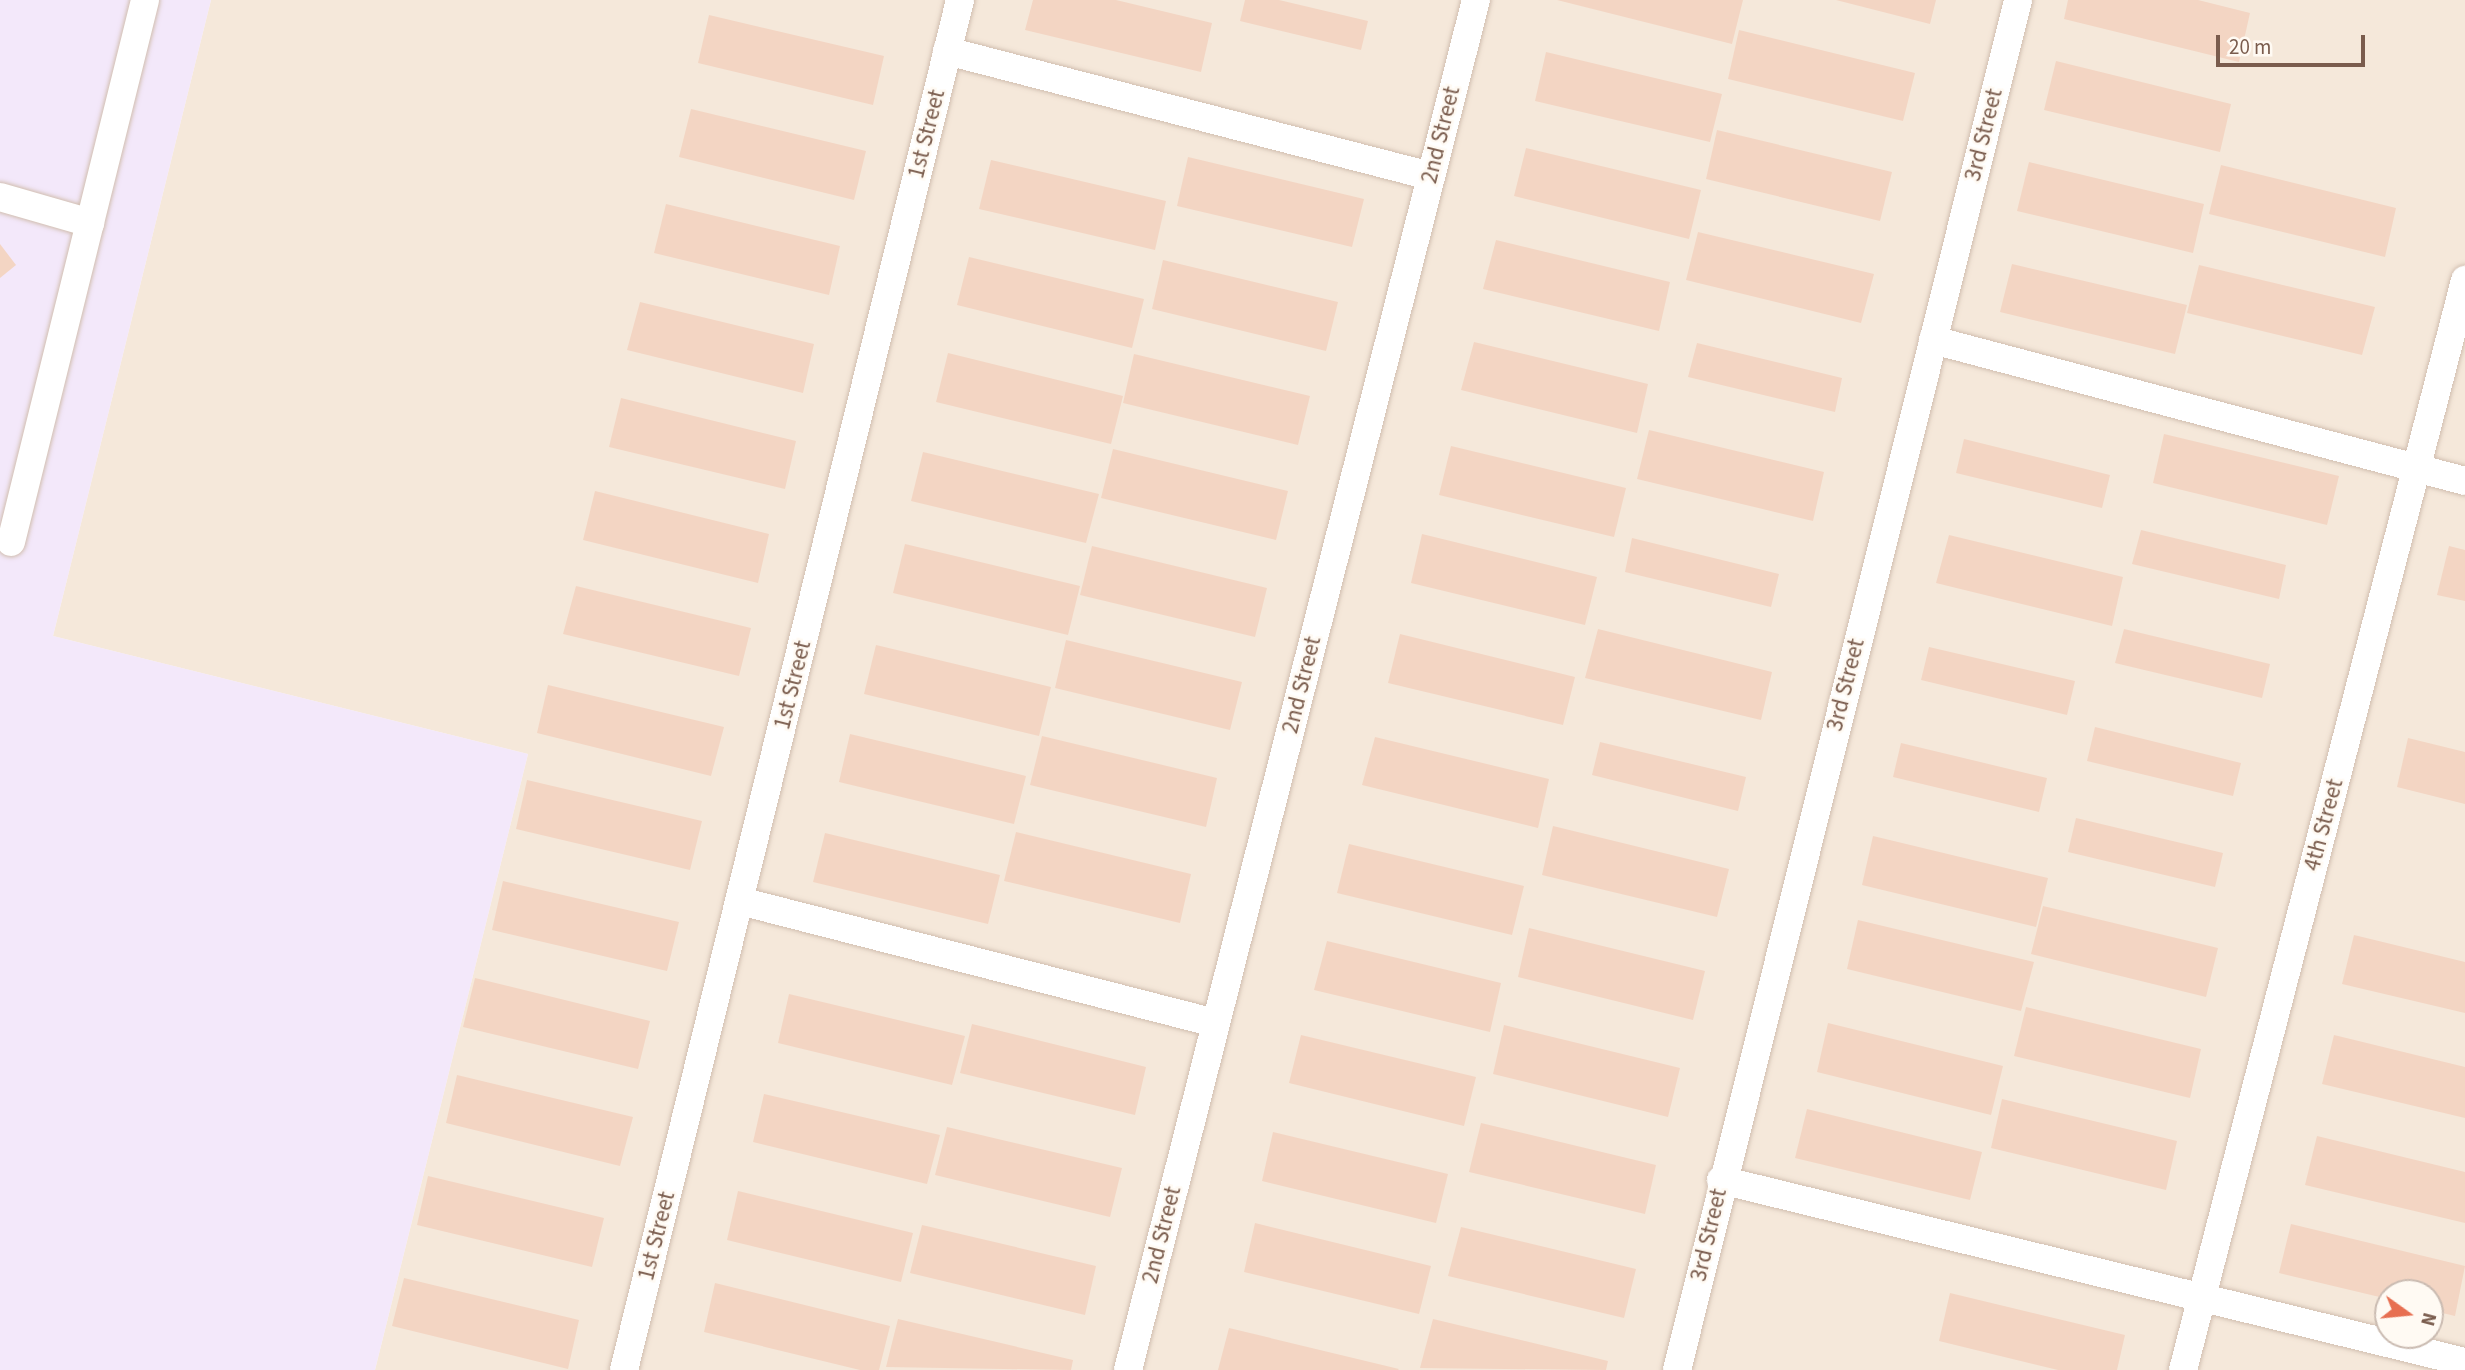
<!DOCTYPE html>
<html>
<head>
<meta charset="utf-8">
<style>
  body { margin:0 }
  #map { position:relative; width:2465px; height:1370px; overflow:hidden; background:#fdf6ec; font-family:"Source Sans 3",sans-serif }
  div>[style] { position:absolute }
  .residential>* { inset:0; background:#f5e8da }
  .education>* { inset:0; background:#f3e8fa }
  .building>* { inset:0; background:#f3d5c3 }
  .roads { filter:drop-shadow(0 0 2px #d1beb0) drop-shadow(0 0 2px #d1beb0) }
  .lane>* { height:28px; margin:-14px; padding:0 14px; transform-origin:14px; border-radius:14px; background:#fff }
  span { translate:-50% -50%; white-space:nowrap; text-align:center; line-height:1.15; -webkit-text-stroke:5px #fffaf3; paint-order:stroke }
  .street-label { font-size:23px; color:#7a5c4d }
  .north { position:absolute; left:2374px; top:1279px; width:70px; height:70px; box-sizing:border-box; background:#fffaf3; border:2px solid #cabbb1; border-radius:50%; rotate:105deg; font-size:19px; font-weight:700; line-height:28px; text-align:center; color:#7a5c4d }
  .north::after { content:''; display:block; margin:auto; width:24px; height:32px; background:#e76f51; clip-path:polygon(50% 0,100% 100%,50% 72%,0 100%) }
  .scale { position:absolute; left:2216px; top:35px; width:149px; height:32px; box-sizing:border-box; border:4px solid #7a5c4d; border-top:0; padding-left:9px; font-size:21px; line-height:24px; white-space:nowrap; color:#7a5c4d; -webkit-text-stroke:5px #fffaf3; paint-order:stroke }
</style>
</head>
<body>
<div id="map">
  <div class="residential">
    <i style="clip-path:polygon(evenodd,211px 0,2465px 0,2465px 1370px,375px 1370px,528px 754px,53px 636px,211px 0,2388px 1293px,2430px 1293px,2430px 1335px,2388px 1335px,2388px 1293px)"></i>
  </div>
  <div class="education">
    <i style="clip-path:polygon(0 0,211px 0,53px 636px,528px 754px,375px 1370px,0 1370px)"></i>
  </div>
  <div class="building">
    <i style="clip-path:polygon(1033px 0,1116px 0,1212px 23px,1201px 72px,1025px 30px)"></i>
    <i style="clip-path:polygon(1245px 0,1279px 0,1368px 21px,1361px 50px,1240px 21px)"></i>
    <i style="clip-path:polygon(1557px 0,1743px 0,1732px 44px)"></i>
    <i style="clip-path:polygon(1836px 0,1936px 0,1930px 24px)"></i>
    <i style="clip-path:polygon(2068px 0,2198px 0,2250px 13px,2239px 62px,2064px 19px)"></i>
    <i style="clip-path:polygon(709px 15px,884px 56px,873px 105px,698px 63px)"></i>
    <i style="clip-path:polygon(1739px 30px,1915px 73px,1903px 121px,1728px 79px)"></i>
    <i style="clip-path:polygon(1546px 52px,1722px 94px,1710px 142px,1535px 101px)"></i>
    <i style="clip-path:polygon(2056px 61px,2231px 104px,2220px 152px,2044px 110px)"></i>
    <i style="clip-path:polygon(691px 109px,866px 151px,854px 200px,679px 157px)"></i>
    <i style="clip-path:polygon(1717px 130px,1892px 172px,1880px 221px,1706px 179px)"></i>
    <i style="clip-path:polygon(1526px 148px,1701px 190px,1689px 239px,1514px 196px)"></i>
    <i style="clip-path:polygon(1188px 157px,1364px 199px,1352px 247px,1177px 206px)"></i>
    <i style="clip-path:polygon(991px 160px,1166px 201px,1155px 250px,979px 209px)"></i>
    <i style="clip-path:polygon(2029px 162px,2204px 204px,2193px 253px,2017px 211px)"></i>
    <i style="clip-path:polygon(2221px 165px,2396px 208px,2385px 257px,2209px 214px)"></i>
    <i style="clip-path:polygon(666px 204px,840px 246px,829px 295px,654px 253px)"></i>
    <i style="clip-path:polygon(1698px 232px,1874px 274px,1861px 323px,1686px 280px)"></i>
    <i style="clip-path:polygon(1496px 240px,1670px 282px,1659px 331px,1483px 289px)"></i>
    <i style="clip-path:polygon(0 244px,16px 265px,0 278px)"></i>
    <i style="clip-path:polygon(969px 257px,1144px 299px,1132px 348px,957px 305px)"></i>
    <i style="clip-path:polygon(1163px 260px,1338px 302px,1326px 351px,1152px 309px)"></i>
    <i style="clip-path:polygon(2012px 264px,2187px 305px,2175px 354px,2000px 312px)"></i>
    <i style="clip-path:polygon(2199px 265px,2375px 307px,2362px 355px,2187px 313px)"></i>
    <i style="clip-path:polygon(640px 302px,814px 344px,803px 393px,627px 350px)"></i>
    <i style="clip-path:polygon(1474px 342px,1648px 384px,1637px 433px,1461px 390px)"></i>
    <i style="clip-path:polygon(1697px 343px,1842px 378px,1835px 412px,1688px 377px)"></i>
    <i style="clip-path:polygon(948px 353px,1123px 396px,1111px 444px,936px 402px)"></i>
    <i style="clip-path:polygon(1134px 354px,1310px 396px,1298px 445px,1123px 403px)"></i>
    <i style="clip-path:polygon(621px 398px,796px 441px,785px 489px,609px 447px)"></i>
    <i style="clip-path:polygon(1649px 430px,1824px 472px,1813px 521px,1637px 479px)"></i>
    <i style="clip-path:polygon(2164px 434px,2339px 476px,2327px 525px,2153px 483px)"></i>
    <i style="clip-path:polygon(1964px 439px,2110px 475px,2102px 508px,1956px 473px)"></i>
    <i style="clip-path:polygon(1451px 446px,1626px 488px,1614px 537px,1439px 495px)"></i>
    <i style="clip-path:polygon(1113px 449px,1288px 491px,1276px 540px,1101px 498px)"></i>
    <i style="clip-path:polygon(923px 452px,1099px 494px,1086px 543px,911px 501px)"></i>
    <i style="clip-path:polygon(595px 491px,769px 534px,758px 583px,583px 540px)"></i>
    <i style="clip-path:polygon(2141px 530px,2286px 565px,2279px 599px,2132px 564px)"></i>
    <i style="clip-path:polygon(1422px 534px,1597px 577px,1585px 625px,1411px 583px)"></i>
    <i style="clip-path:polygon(1949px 535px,2123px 577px,2112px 626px,1936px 583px)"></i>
    <i style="clip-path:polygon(1632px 538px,1779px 574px,1771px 607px,1625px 572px)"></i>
    <i style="clip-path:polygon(905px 544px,1080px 586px,1068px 635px,893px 593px)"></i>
    <i style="clip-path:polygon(1092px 546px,1267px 588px,1255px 637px,1080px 595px)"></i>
    <i style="clip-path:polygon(2449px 546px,2465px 550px,2465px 601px,2437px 595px)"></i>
    <i style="clip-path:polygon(576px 586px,751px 628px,739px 676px,563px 634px)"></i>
    <i style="clip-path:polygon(1598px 629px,1772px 672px,1761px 720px,1585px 678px)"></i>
    <i style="clip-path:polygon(2124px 629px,2270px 664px,2262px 698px,2115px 663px)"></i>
    <i style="clip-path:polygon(1400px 634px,1575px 677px,1563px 725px,1388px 683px)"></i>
    <i style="clip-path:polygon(1066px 640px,1242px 682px,1230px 730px,1055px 688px)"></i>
    <i style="clip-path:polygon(876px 645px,1051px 687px,1039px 736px,864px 694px)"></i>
    <i style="clip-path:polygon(1929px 647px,2075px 681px,2067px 715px,1921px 680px)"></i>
    <i style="clip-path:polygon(548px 685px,724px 727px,711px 776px,537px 733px)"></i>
    <i style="clip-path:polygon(2095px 727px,2241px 763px,2233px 796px,2087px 761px)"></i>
    <i style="clip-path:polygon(850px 734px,1026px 776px,1014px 824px,839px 782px)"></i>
    <i style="clip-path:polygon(1042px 736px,1217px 778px,1206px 827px,1030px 785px)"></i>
    <i style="clip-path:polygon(1375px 737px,1549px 779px,1538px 828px,1362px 785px)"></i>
    <i style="clip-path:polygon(2408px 738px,2465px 752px,2465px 804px,2397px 787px)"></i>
    <i style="clip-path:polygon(1600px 742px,1746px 777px,1738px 811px,1592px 775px)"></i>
    <i style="clip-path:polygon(1901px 743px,2047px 778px,2039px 812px,1893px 777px)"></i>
    <i style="clip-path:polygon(527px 780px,702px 821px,690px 870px,516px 829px)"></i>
    <i style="clip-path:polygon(2076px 818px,2223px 853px,2215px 887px,2068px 852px)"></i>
    <i style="clip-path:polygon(1553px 826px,1729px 869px,1717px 917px,1542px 875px)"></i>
    <i style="clip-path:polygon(1016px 832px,1191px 874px,1180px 923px,1004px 881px)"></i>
    <i style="clip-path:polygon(825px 833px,1000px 875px,988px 924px,813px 882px)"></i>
    <i style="clip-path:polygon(1873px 836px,2048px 878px,2036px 927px,1862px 885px)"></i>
    <i style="clip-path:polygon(1349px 844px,1524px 886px,1512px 935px,1337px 893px)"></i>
    <i style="clip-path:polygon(503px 881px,679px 922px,667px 971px,492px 930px)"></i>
    <i style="clip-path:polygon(2043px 906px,2218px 948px,2206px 997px,2031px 954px)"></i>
    <i style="clip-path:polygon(1858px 920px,2034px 962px,2021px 1011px,1847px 969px)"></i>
    <i style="clip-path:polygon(1529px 928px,1705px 971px,1693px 1020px,1518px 977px)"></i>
    <i style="clip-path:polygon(2354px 935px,2465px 962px,2465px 1013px,2342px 984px)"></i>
    <i style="clip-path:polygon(1327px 941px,1501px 983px,1490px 1032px,1314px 990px)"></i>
    <i style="clip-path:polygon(475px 978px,650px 1021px,638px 1069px,463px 1027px)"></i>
    <i style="clip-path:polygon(789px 994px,965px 1036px,952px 1085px,778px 1043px)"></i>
    <i style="clip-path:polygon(2026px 1007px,2201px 1049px,2190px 1098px,2014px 1056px)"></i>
    <i style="clip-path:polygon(1828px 1023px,2003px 1066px,1991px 1115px,1817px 1072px)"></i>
    <i style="clip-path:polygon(972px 1024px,1146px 1067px,1135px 1115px,960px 1073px)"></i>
    <i style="clip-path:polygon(1504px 1025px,1680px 1068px,1668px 1117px,1493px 1074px)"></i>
    <i style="clip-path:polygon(1301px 1035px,1476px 1077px,1464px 1126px,1289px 1083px)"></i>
    <i style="clip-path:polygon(2334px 1035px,2465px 1067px,2465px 1118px,2322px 1084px)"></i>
    <i style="clip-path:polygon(457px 1075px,633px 1117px,620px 1166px,446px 1123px)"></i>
    <i style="clip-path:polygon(764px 1094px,940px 1135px,927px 1184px,753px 1142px)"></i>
    <i style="clip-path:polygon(2002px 1099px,2177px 1141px,2166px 1190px,1991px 1148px)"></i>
    <i style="clip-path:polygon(1807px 1109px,1982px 1152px,1970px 1200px,1795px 1158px)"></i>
    <i style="clip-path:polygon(1481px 1123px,1656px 1165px,1645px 1214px,1469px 1172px)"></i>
    <i style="clip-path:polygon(947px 1127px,1122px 1168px,1110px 1217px,935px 1175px)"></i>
    <i style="clip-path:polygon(1273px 1132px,1448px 1174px,1436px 1223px,1262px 1181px)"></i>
    <i style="clip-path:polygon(2317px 1136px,2465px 1172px,2465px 1223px,2305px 1185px)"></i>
    <i style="clip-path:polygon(428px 1176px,604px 1218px,592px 1267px,417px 1225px)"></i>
    <i style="clip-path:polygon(738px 1191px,913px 1233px,901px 1282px,727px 1240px)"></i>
    <i style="clip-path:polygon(1255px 1223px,1431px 1266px,1419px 1314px,1244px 1272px)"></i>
    <i style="clip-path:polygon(2291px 1224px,2465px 1266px,2455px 1316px,2430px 1310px,2430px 1293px,2388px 1293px,2388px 1299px,2279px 1273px)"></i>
    <i style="clip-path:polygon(922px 1225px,1096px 1266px,1085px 1315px,910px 1273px)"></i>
    <i style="clip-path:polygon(1461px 1227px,1636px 1269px,1624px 1318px,1448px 1276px)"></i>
    <i style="clip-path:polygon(404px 1278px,579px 1320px,568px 1369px,392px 1326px)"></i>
    <i style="clip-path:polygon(715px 1283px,890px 1326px,879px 1370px,860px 1370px,704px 1332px)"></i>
    <i style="clip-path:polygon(1950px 1293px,2125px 1335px,2117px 1370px,2058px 1370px,1939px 1341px)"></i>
    <i style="clip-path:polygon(898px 1319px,1073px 1360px,1071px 1370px,886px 1367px)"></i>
    <i style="clip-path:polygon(1433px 1319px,1608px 1361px,1606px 1370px,1420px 1368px)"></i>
    <i style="clip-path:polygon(1229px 1328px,1399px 1369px,1398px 1370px,1218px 1370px)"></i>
  </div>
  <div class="roads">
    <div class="lane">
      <i style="left:947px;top:51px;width:500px;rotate:14.5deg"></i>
      <i style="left:0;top:197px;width:94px;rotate:16.1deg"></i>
      <i style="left:1933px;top:340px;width:550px;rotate:14.84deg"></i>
      <i style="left:11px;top:542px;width:558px;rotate:-76.11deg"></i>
      <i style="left:740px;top:901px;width:491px;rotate:14.4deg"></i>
      <i style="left:1721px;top:1180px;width:766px;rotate:13.75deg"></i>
      <i style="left:624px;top:1370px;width:1411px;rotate:-76.22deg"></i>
      <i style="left:1128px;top:1370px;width:1414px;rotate:-75.75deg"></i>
      <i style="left:1677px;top:1370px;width:1412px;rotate:-76.02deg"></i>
      <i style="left:2183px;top:1370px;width:1126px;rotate:-75.49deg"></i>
    </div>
  </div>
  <div class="street-label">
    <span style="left:927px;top:134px;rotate:-76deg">1st Street</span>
    <span style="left:1441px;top:135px;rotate:-76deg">2nd Street</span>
    <span style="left:1984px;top:135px;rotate:-76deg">3rd Street</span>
    <span style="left:793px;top:685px;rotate:-76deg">1st Street</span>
    <span style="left:1302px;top:685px;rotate:-76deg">2nd Street</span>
    <span style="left:1846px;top:685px;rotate:-76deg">3rd Street</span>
    <span style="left:2324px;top:825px;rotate:-75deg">4th Street</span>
    <span style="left:1162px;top:1235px;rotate:-76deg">2nd Street</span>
    <span style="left:1709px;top:1235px;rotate:-77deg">3rd Street</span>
    <span style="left:657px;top:1236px;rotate:-76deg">1st Street</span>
  </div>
  <div class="north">N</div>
  <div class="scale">20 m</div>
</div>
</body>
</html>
